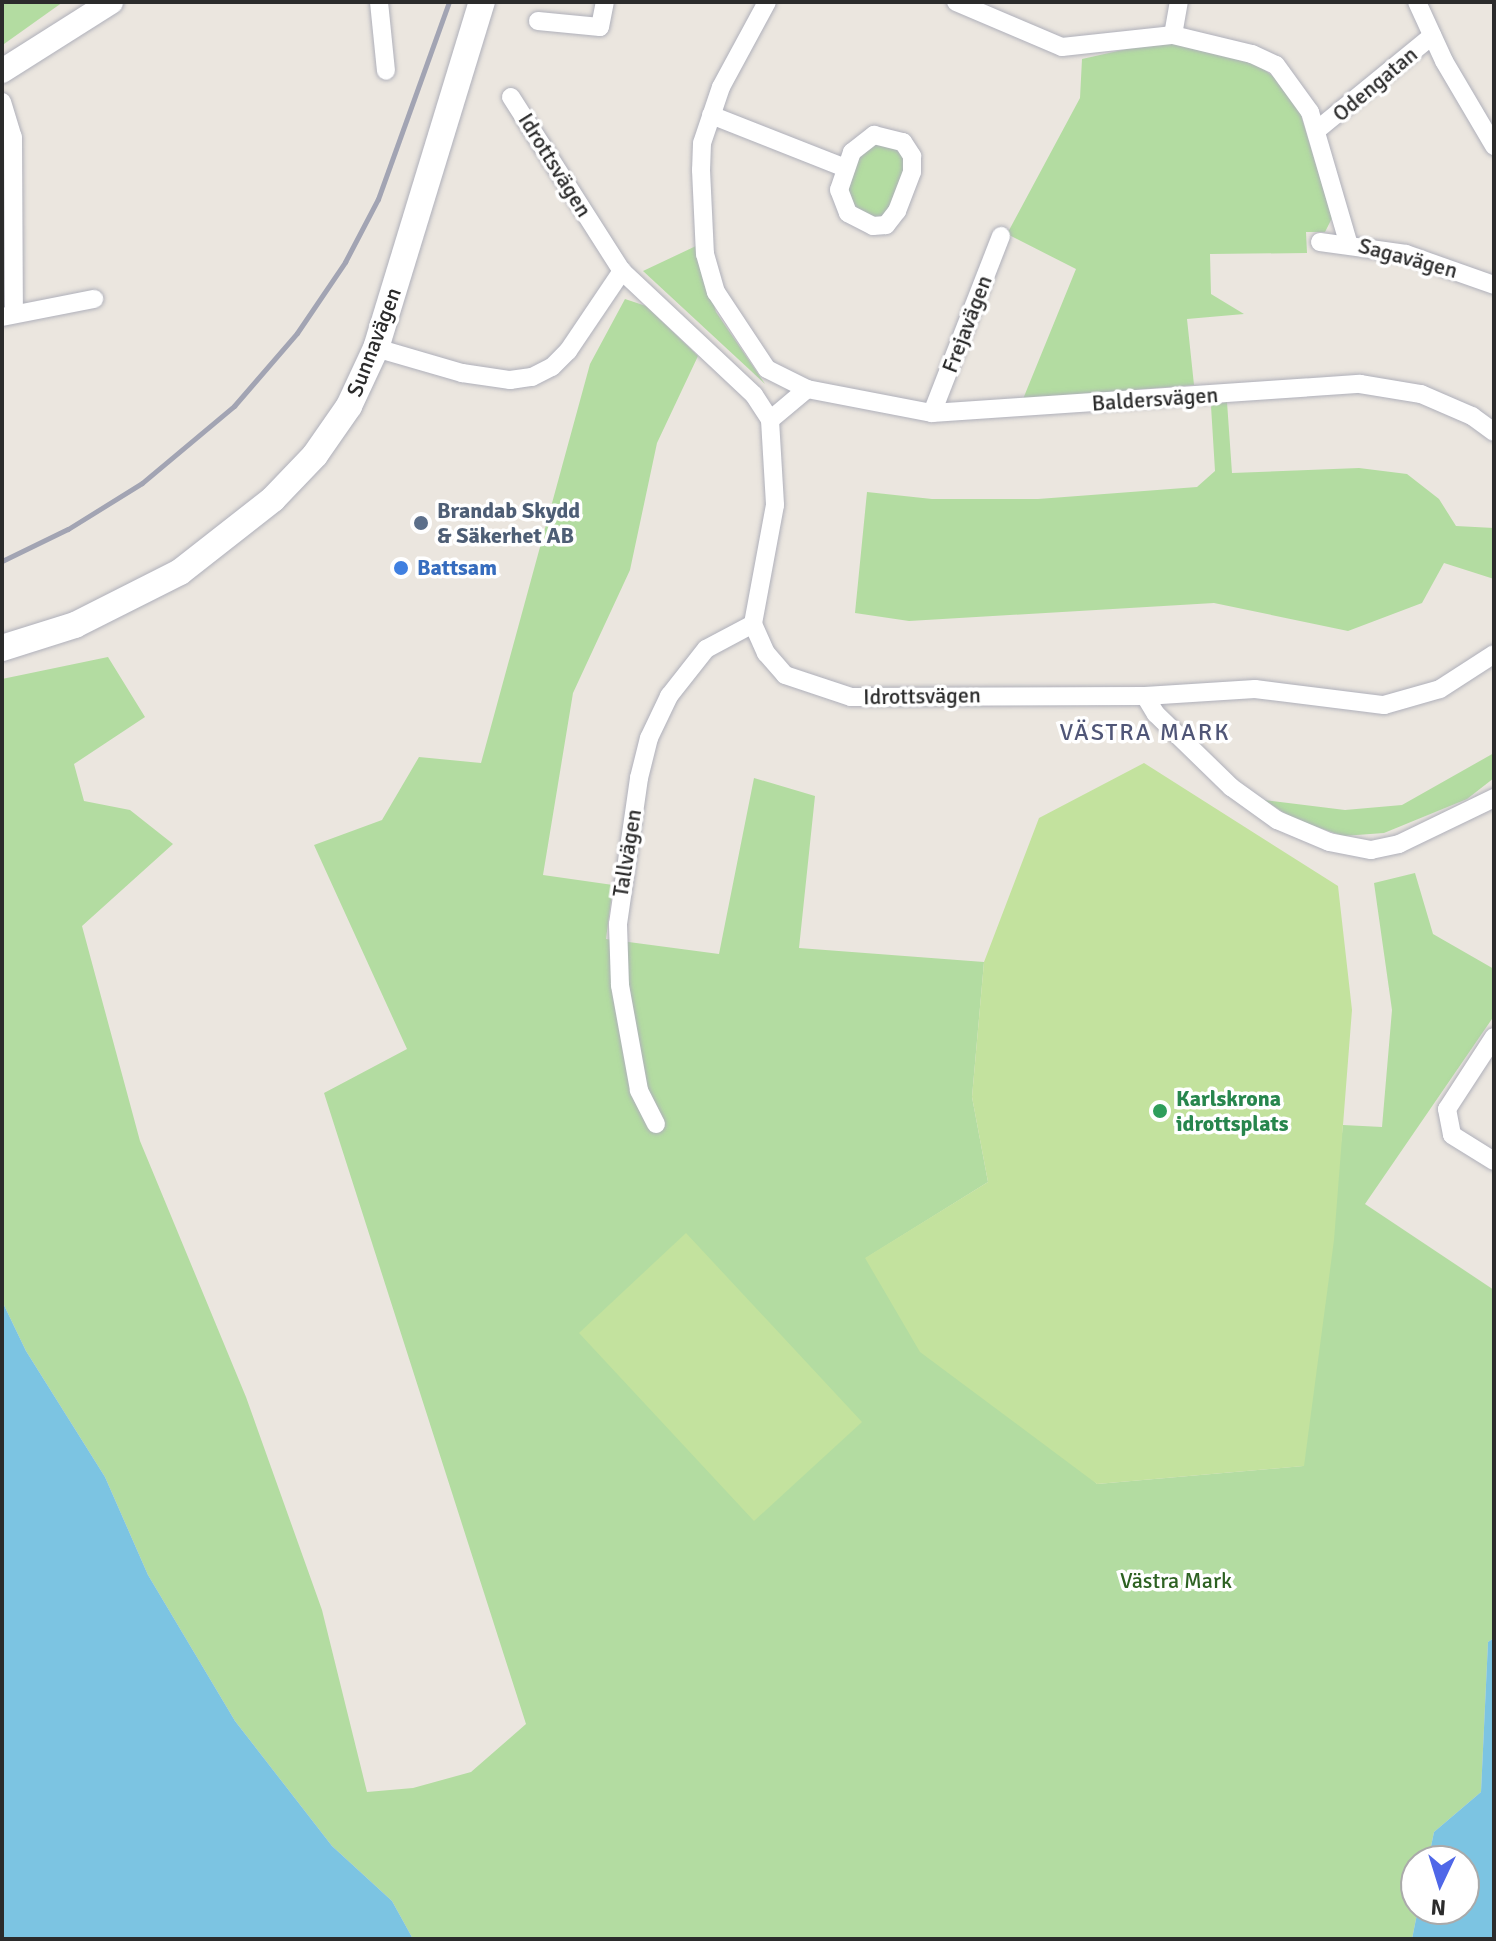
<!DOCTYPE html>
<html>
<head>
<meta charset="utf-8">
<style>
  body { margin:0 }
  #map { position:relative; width:1496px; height:1941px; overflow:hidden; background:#ebe6df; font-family:Signika,sans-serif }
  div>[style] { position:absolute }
  .green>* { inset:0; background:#b3dca1 }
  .pitch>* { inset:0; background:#c3e29e }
  .water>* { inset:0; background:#7cc4e2 }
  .roads { filter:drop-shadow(0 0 2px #afb0ba) drop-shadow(0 0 2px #afb0ba) }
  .minor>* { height:18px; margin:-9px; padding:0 9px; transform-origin:9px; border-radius:9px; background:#fff }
  .tertiary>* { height:24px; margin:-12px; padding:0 12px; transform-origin:12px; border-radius:12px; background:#fff }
  .secondary>* { height:26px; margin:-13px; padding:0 13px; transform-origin:13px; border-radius:13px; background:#fff }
  .rail>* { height:5px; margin:-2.5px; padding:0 2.5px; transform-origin:2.5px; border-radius:2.5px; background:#a2a4b3 }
  .dots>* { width:22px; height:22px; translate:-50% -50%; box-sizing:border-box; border:4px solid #fff; border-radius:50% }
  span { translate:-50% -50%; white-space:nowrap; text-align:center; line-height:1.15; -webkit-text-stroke:7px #fff; paint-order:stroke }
  .street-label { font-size:22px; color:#2b2b2b }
  .service-label { font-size:22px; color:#4e5e75; font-weight:700 }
  .left { translate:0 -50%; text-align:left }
  .shop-label { font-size:22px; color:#366cbe; font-weight:700 }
  .leisure-label { font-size:22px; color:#27864d; font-weight:700 }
  .park-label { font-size:22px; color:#2d6122 }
  .neighbourhood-label { font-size:24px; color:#505677; letter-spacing:2px }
  .frame { position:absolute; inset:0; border:4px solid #2b2b2b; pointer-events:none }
  .north { position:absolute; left:1400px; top:1845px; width:80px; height:80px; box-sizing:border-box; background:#fff; border:2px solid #aaa; border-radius:50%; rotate:184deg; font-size:22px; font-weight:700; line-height:32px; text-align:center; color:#2b2b2b }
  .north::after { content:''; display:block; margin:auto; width:28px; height:36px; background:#4f67e8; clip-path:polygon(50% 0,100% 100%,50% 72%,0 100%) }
</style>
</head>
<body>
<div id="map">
  <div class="green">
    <i style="clip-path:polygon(2px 2px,63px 2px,4px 44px)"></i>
    <i style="clip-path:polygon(1167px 40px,1254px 62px,1294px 92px,1332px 218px,1325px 232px,1306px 232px,1307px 253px,1210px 254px,1211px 294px,1244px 314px,1187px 319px,1194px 385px,1023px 399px,1076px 269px,1007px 234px,1080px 98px,1082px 59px)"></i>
    <i style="clip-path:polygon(879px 140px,903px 152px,907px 169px,887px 215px,879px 219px,852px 208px,846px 183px,855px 159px)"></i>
    <i style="clip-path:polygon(696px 246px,716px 312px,765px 384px,643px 271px)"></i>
    <i style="clip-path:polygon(625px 299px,646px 306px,698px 356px,657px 443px,630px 570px,573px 693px,543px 875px,613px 885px,606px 939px,719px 954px,754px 778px,815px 796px,799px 948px,984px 962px,972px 1097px,988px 1182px,866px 1258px,1097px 1484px,1303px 1466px,1343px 1125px,1382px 1127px,1392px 1010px,1374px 883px,1415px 873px,1433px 934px,1494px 969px,1494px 1016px,1365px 1204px,1494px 1290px,1494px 1638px,1488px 1642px,1481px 1792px,1434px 1832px,1428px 1861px,1416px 1861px,1418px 1909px,1412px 1939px,413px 1939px,392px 1901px,332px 1846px,235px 1721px,148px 1575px,105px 1477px,26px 1351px,2px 1301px,2px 679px,108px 657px,145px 717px,74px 764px,84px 801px,130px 810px,173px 844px,82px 926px,140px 1141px,246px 1397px,322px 1610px,367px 1792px,413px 1788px,471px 1772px,526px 1724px,324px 1093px,407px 1049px,314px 845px,382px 820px,419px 757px,481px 763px,590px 364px)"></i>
    <i style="clip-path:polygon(1227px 402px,1232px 473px,1359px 468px,1407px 474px,1439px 499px,1456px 526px,1494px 528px,1494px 579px,1444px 563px,1422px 603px,1348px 631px,1214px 603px,909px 621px,855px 613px,867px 492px,932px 499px,1038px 499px,1197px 487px,1215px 471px,1211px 406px)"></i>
    <i style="clip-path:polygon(1494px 753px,1494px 778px,1467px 799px,1384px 833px,1343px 836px,1294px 819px,1264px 800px,1345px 810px,1402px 805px)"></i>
  </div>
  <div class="pitch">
    <i style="clip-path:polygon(1144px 763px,1338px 886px,1352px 1010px,1334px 1240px,1304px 1466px,1097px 1484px,920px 1352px,865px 1258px,988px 1182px,972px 1097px,984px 962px,1039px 818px)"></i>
    <i style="clip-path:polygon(686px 1233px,862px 1422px,754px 1521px,579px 1333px)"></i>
  </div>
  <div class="water">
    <i style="clip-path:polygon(2px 1301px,26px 1351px,105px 1477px,148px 1575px,235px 1721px,332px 1846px,392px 1901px,413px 1939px,2px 1939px)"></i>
    <i style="clip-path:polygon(1494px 1638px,1494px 1939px,1412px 1939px,1418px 1909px,1464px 1909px,1464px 1861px,1428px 1861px,1434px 1832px,1481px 1792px,1488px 1642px)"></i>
  </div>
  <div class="roads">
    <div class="minor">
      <i style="left:379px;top:2px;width:69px;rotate:84.2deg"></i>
      <i style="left:767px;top:2px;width:97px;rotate:118.4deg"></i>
      <i style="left:721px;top:87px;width:59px;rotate:108.7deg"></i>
      <i style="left:702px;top:143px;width:27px;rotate:92deg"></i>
      <i style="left:701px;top:170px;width:84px;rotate:87.3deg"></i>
      <i style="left:705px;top:254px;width:40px;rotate:74deg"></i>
      <i style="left:716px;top:292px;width:92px;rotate:56.5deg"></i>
      <i style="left:767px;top:369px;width:45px;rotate:26.6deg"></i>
      <i style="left:807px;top:389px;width:48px;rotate:140deg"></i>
      <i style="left:956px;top:2px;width:115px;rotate:23deg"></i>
      <i style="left:1062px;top:47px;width:112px;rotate:-6.2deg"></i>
      <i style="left:1173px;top:35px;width:81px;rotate:13.5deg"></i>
      <i style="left:1252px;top:54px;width:26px;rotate:25deg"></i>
      <i style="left:1276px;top:65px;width:58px;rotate:54.1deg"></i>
      <i style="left:1310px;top:112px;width:135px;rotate:73.7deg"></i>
      <i style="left:1417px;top:2px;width:65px;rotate:65.4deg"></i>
      <i style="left:1444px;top:61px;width:99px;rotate:59.5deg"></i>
      <i style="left:538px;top:21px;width:62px;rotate:5.5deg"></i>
      <i style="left:600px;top:27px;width:25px;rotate:-79deg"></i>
      <i style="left:1173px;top:35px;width:34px;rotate:-80deg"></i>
      <i style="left:511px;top:97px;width:206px;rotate:57.5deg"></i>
      <i style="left:622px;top:271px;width:181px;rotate:43.2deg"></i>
      <i style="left:754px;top:395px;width:30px;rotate:57deg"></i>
      <i style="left:770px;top:420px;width:85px;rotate:86.6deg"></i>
      <i style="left:775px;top:505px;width:121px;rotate:100.5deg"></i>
      <i style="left:753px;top:624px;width:32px;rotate:66deg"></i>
      <i style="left:766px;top:653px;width:29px;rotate:49deg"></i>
      <i style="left:785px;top:675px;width:70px;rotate:18.4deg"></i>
      <i style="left:851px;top:697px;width:294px;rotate:-0.2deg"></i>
      <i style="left:1145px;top:696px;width:110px;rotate:-3.6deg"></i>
      <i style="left:1255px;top:689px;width:130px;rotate:7.1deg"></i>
      <i style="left:1384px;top:705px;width:58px;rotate:-15.9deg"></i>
      <i style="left:1440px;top:689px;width:64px;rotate:-32.9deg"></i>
      <i style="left:2px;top:102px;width:37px;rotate:73deg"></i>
      <i style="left:13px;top:137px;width:177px;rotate:89.7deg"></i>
      <i style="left:711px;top:115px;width:142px;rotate:21.5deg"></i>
      <i style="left:1317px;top:130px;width:149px;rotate:-39.3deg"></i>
      <i style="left:874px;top:135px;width:30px;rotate:14deg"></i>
      <i style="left:903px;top:142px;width:17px;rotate:57deg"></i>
      <i style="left:912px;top:156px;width:16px;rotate:90deg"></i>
      <i style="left:912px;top:172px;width:42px;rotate:111deg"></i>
      <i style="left:897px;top:211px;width:18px;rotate:128deg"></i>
      <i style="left:886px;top:225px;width:13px;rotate:176deg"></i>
      <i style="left:873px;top:226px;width:28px;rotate:-153deg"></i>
      <i style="left:848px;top:213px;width:25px;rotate:-111deg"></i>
      <i style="left:839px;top:190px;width:40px;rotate:-71.1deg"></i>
      <i style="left:852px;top:152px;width:28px;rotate:-38deg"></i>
      <i style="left:1320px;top:242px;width:87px;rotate:7.9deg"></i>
      <i style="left:1406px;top:254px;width:93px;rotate:19.4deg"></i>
      <i style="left:2px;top:317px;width:94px;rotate:-11.1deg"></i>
      <i style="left:376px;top:348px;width:90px;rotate:16.2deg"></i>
      <i style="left:462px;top:373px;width:49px;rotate:8.3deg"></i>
      <i style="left:510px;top:380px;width:22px;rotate:-8deg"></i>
      <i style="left:532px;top:377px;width:22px;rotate:-27deg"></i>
      <i style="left:552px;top:367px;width:23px;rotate:-45deg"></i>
      <i style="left:568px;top:351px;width:97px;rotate:-56deg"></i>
      <i style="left:807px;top:389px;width:127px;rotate:10.9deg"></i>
      <i style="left:932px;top:413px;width:429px;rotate:-3.9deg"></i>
      <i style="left:1360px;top:384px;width:62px;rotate:9.3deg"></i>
      <i style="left:1421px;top:394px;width:56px;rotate:23.3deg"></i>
      <i style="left:1472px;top:416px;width:27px;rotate:36deg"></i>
      <i style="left:932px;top:413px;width:190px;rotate:-68.7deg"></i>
      <i style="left:1145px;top:696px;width:21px;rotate:59deg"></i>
      <i style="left:1156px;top:714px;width:105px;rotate:44.2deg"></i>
      <i style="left:1231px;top:787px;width:57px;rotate:35.7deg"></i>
      <i style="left:1277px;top:820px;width:56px;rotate:22.9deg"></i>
      <i style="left:1329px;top:842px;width:43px;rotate:10.8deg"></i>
      <i style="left:1371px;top:850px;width:29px;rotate:-12deg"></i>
      <i style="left:1399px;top:844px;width:106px;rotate:-25.8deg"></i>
      <i style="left:1494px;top:1037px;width:86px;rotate:123.1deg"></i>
      <i style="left:1447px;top:1109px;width:26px;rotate:79deg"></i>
      <i style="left:1452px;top:1135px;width:49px;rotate:31.8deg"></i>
      <i style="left:656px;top:1124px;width:38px;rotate:-117deg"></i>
      <i style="left:639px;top:1090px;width:107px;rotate:-100.3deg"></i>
      <i style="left:620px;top:985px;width:61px;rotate:-91.9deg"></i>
      <i style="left:618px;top:924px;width:148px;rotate:-81.8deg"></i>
      <i style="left:639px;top:778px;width:41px;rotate:-76deg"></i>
      <i style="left:649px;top:738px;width:47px;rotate:-64.5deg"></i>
      <i style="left:669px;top:696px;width:60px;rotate:-51.8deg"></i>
      <i style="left:706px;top:649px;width:53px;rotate:-28deg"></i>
    </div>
    <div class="tertiary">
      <i style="left:2px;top:71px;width:129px;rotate:-32.3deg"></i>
    </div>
    <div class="secondary">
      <i style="left:2px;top:648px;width:77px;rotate:-17.5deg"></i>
      <i style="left:75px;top:625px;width:118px;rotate:-26.8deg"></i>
      <i style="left:180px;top:572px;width:118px;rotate:-38.1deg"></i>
      <i style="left:273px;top:499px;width:61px;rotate:-46.3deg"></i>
      <i style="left:315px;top:455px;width:60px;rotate:-55.2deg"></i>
      <i style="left:349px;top:406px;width:64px;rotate:-65deg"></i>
      <i style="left:376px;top:348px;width:362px;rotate:-73deg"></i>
    </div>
  </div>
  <div class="rail">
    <i style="left:2px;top:561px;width:73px;rotate:-25.9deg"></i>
    <i style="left:68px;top:529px;width:87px;rotate:-31.9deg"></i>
    <i style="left:142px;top:483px;width:120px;rotate:-39.9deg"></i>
    <i style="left:234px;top:406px;width:96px;rotate:-49.2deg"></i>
    <i style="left:297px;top:333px;width:86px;rotate:-55.9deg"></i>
    <i style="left:345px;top:262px;width:71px;rotate:-62.4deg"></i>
    <i style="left:378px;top:199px;width:209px;rotate:-70.2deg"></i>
  </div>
  <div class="dots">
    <i style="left:421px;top:523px;background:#5c6f8a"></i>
    <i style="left:401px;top:568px;background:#3f7fe0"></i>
    <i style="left:1160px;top:1111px;background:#2e9e5b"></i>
  </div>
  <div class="street-label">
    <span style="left:1375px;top:84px;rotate:-40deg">Odengatan</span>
    <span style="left:555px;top:165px;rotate:58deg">Idrottsvägen</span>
    <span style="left:1408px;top:258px;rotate:15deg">Sagavägen</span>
    <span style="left:967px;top:324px;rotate:-69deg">Frejavägen</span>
    <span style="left:374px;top:342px;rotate:-69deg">Sunnavägen</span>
    <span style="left:1155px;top:399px;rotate:-4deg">Baldersvägen</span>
    <span style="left:922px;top:696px;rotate:-1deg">Idrottsvägen</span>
    <span style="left:627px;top:853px;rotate:-81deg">Tallvägen</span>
  </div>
  <div class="service-label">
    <span class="left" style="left:437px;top:523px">Brandab Skydd<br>&amp; Säkerhet AB</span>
  </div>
  <div class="shop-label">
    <span class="left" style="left:417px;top:568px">Battsam</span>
  </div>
  <div class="leisure-label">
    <span class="left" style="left:1176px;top:1111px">Karlskrona<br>idrottsplats</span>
  </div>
  <div class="park-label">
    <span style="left:1176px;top:1581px">Västra Mark</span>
  </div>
  <div class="neighbourhood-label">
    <span style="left:1145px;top:733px">VÄSTRA MARK</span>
  </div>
  <div class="frame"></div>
  <div class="north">N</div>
</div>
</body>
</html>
